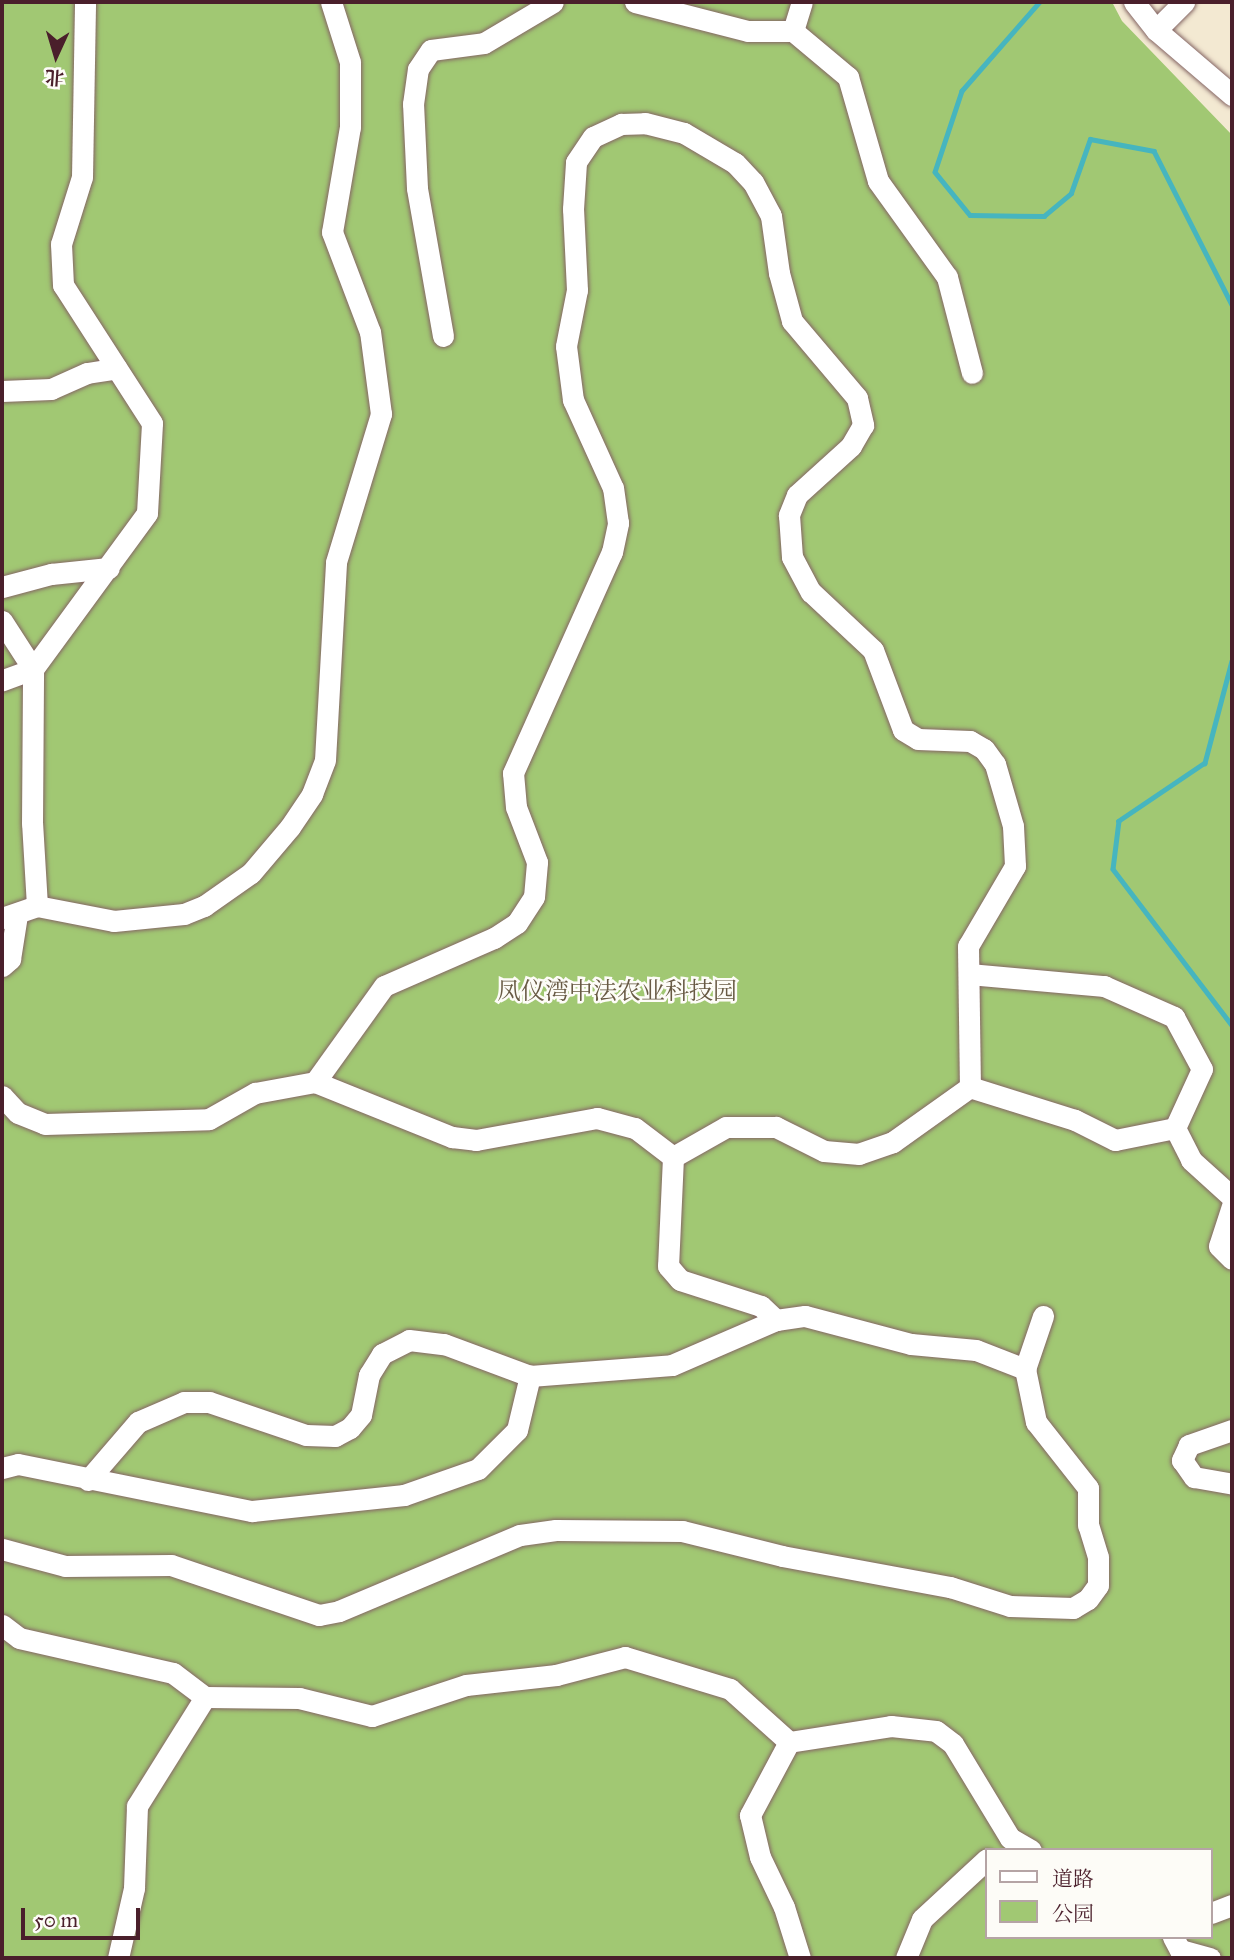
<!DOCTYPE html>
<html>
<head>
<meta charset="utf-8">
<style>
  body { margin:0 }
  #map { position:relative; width:1234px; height:1960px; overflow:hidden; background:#f3e9d2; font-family:"IM FELL Great Primer","Noto Serif SC",serif }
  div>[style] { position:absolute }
  .green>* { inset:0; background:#a1c873 }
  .stream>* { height:4.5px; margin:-2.25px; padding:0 2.25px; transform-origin:2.25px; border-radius:2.25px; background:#46b5bf }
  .roads { filter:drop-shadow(0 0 2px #856665) drop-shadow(0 0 2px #856665) }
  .minor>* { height:21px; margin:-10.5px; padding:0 10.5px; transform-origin:10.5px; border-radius:10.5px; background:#fff }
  span { translate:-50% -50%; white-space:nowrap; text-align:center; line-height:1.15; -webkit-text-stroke:5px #fdfcf7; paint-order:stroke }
  .park-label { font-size:24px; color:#685a44 }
  .frame { position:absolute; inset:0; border:4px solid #4a1f2b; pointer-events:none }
  .legend { position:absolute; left:985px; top:1848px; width:228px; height:91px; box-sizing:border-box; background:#fdfcf7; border:2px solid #b5a4a5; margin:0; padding:9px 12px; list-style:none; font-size:21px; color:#4a1f2b }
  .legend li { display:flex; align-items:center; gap:14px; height:35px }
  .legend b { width:35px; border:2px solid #b5a4a5 }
  .north { position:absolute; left:21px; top:21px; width:70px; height:70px; -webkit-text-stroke:5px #fdfcf7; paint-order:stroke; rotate:184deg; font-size:19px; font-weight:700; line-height:28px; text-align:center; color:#4a1f2b }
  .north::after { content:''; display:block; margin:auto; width:24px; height:32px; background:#4a1f2b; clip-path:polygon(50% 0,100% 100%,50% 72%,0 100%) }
  .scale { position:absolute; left:21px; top:1908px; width:119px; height:32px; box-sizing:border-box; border:4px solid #4a1f2b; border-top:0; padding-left:9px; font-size:21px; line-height:24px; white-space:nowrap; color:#4a1f2b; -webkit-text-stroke:5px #fdfcf7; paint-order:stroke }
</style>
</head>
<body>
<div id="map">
  <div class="green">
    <i style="clip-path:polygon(evenodd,2px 2px,1112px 2px,1122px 21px,1232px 135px,1232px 1958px,2px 1958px,2px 2px,987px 1850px,1211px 1850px,1211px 1937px,987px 1937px,987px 1850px)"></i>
  </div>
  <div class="stream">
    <i style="left:1040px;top:2px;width:118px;rotate:131.2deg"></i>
    <i style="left:962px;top:91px;width:85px;rotate:108.4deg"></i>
    <i style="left:935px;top:172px;width:55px;rotate:50.9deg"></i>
    <i style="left:970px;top:215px;width:74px;rotate:0.8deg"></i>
    <i style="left:1044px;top:216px;width:35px;rotate:-40deg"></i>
    <i style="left:1071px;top:193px;width:57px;rotate:-70.6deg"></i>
    <i style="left:1090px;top:139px;width:65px;rotate:10.6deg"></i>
    <i style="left:1154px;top:151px;width:173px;rotate:63.1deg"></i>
    <i style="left:1232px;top:661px;width:106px;rotate:104.8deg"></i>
    <i style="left:1205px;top:763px;width:104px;rotate:146deg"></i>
    <i style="left:1119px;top:821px;width:48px;rotate:97.1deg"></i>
    <i style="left:1113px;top:869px;width:196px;rotate:52.7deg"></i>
  </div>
  <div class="roads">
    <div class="minor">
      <i style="left:635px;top:2px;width:117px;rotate:14.4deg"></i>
      <i style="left:748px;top:31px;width:45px"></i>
      <i style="left:793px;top:31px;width:72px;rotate:39.9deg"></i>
      <i style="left:848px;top:77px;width:108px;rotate:73.9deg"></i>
      <i style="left:878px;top:181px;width:118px;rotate:54.3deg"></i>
      <i style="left:947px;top:277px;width:99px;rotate:75.4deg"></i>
      <i style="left:1134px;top:2px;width:36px;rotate:52deg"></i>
      <i style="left:1156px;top:30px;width:100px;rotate:40.5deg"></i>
      <i style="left:1156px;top:30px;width:40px;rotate:-45deg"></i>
      <i style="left:793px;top:31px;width:30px;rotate:-73deg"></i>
      <i style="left:443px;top:336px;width:150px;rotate:-100deg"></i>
      <i style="left:417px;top:188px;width:84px;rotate:-92.7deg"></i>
      <i style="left:413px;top:104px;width:35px;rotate:-82deg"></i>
      <i style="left:418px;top:69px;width:23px;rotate:-56deg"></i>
      <i style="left:431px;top:50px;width:53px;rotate:-7.5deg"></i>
      <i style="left:484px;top:43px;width:80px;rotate:-30.7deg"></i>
      <i style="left:2px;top:391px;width:49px;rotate:-2.3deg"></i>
      <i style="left:51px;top:389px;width:39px;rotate:-24deg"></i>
      <i style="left:87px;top:373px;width:30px;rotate:-9deg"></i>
      <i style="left:2px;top:587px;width:51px;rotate:-14.9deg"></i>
      <i style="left:51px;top:574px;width:58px;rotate:-5.9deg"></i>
      <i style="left:2px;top:621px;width:57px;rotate:57.1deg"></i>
      <i style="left:33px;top:669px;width:33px;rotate:160deg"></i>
      <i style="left:37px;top:906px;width:83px;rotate:-93.4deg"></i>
      <i style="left:32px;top:823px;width:154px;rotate:-89.6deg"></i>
      <i style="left:33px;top:669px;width:193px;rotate:-53.8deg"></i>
      <i style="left:147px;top:513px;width:90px;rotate:-86.8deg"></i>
      <i style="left:152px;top:423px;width:164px;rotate:-122.8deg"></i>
      <i style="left:63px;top:285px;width:41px;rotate:-92.8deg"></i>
      <i style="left:61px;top:244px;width:70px;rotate:-72.6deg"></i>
      <i style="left:82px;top:177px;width:175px;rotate:-89deg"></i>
      <i style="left:2px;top:918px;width:37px;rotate:-19deg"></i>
      <i style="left:37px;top:906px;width:78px;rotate:11deg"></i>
      <i style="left:114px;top:921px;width:70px;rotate:-5.7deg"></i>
      <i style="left:184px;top:914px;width:22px;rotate:-22deg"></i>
      <i style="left:204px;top:906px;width:57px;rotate:-35.1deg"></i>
      <i style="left:251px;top:873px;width:60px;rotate:-49.7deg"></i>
      <i style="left:290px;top:827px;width:40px;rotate:-56deg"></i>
      <i style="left:312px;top:794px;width:36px;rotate:-69deg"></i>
      <i style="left:325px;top:760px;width:198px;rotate:-86.8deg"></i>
      <i style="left:336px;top:562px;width:155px;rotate:-73.1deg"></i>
      <i style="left:381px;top:414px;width:83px;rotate:-97.6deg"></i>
      <i style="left:370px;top:332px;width:107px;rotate:-110.8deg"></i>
      <i style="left:332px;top:232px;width:107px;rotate:-80.3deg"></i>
      <i style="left:350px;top:127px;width:65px;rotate:-90deg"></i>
      <i style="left:350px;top:62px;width:63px;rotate:-107.6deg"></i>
      <i style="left:2px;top:966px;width:11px;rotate:-41deg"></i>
      <i style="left:10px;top:959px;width:45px;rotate:-81deg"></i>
      <i style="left:969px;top:974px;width:136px;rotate:5.1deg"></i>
      <i style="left:1104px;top:986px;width:77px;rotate:23.9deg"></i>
      <i style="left:1174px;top:1017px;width:59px;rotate:61.7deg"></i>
      <i style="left:1202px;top:1069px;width:65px;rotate:114.6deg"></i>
      <i style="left:1175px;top:1128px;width:61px;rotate:168.7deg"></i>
      <i style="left:1115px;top:1140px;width:45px;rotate:-153.4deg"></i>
      <i style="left:1075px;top:1120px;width:110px;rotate:-162.6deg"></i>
      <i style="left:315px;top:1082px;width:148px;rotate:21.9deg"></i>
      <i style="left:452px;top:1137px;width:24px;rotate:7deg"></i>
      <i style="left:476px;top:1140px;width:123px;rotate:-10.3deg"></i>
      <i style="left:597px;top:1118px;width:39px;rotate:15deg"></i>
      <i style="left:635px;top:1128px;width:48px;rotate:37.3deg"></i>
      <i style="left:673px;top:1157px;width:109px;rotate:92.6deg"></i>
      <i style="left:668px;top:1266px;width:18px;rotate:49deg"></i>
      <i style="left:680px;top:1280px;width:85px;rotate:17.8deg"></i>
      <i style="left:761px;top:1306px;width:21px;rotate:43deg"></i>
      <i style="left:2px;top:1096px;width:23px;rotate:47deg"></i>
      <i style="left:18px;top:1113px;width:29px;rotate:22deg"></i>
      <i style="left:45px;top:1124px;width:164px;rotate:-1.7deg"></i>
      <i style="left:209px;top:1119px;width:53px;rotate:-29.5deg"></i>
      <i style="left:255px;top:1093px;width:61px;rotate:-10.4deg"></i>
      <i style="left:315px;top:1082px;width:118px;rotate:-54.3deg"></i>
      <i style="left:384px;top:986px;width:120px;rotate:-23.6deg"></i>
      <i style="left:494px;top:938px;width:27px;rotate:-33deg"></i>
      <i style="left:517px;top:923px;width:31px;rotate:-57deg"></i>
      <i style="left:534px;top:897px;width:35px;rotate:-85deg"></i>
      <i style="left:537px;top:862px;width:59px;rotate:-110.9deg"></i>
      <i style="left:516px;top:807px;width:34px;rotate:-95deg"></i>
      <i style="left:513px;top:773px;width:242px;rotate:-65.9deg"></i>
      <i style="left:612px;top:552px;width:30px;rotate:-78deg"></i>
      <i style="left:618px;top:523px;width:35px;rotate:-98deg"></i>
      <i style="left:613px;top:488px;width:97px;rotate:-114.4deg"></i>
      <i style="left:573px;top:400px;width:54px;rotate:-97.4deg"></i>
      <i style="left:566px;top:346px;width:57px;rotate:-78.9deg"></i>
      <i style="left:577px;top:290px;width:81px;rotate:-92.8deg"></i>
      <i style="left:573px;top:209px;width:47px;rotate:-86.3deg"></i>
      <i style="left:576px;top:162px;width:30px;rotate:-56deg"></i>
      <i style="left:593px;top:137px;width:31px;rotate:-25deg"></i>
      <i style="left:621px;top:124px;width:24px;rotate:-2deg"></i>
      <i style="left:645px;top:123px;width:40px;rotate:14.4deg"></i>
      <i style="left:684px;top:133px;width:59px;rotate:30.5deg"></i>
      <i style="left:735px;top:163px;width:26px;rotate:47deg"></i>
      <i style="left:753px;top:182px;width:38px;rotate:62deg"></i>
      <i style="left:771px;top:216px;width:58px;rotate:82deg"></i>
      <i style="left:779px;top:273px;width:50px;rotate:74.8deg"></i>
      <i style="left:792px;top:321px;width:101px;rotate:49.8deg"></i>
      <i style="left:857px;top:398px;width:28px;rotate:77deg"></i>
      <i style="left:863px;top:425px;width:24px;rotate:120deg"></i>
      <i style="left:851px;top:446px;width:73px;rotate:137.8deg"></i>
      <i style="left:797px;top:495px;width:22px;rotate:112deg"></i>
      <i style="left:789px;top:515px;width:42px;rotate:85.9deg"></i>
      <i style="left:792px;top:557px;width:40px;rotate:62deg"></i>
      <i style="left:811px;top:592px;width:85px;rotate:43.1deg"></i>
      <i style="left:873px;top:650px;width:85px;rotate:69.4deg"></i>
      <i style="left:903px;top:730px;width:17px;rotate:31deg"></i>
      <i style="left:918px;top:739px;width:52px;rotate:2.2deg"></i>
      <i style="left:970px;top:741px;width:16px;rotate:30deg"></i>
      <i style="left:984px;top:749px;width:19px;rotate:54deg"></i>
      <i style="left:995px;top:764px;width:65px;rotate:73.8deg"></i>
      <i style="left:1013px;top:826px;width:40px;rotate:87.1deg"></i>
      <i style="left:1015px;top:866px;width:93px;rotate:120.4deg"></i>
      <i style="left:968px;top:946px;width:141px;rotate:89.2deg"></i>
      <i style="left:970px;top:1087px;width:95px;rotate:144.5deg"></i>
      <i style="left:893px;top:1142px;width:36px;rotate:161deg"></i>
      <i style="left:859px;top:1154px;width:35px;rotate:-175deg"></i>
      <i style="left:824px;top:1151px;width:54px;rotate:-153.4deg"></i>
      <i style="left:776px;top:1127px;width:50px;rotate:180deg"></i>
      <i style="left:726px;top:1127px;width:61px;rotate:150.5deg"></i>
      <i style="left:1175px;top:1128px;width:36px;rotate:63deg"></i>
      <i style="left:1191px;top:1160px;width:55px;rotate:42.1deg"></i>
      <i style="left:1232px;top:1206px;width:42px;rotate:108deg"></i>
      <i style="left:1219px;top:1246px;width:18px;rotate:45deg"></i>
      <i style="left:1232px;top:1430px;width:46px;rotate:160.8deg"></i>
      <i style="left:1189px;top:1445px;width:17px;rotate:115deg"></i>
      <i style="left:1182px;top:1460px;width:21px;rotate:55deg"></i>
      <i style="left:1194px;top:1477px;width:39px;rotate:10deg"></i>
      <i style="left:2px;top:1468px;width:16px;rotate:-14deg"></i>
      <i style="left:18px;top:1464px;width:239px;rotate:11.4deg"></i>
      <i style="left:252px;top:1511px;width:153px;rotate:-6deg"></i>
      <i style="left:404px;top:1495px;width:78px;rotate:-19.4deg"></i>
      <i style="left:478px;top:1469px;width:55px;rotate:-45deg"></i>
      <i style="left:517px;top:1430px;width:56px;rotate:-76.5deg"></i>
      <i style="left:88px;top:1480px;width:77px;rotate:-49.2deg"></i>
      <i style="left:138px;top:1422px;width:50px;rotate:-23.5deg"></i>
      <i style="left:184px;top:1402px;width:25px"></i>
      <i style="left:209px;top:1402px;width:102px;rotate:18.8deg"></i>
      <i style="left:306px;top:1435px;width:29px;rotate:2deg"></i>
      <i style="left:335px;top:1436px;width:17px;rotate:-28deg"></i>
      <i style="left:350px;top:1428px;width:17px;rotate:-50deg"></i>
      <i style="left:361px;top:1415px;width:41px;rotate:-78.7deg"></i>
      <i style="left:369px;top:1375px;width:25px;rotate:-58deg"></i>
      <i style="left:382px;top:1354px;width:30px;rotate:-27deg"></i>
      <i style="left:409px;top:1340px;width:35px;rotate:7deg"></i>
      <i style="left:444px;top:1344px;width:92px;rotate:20.4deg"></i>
      <i style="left:530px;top:1376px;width:142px;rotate:-4.4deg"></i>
      <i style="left:672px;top:1365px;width:113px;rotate:-23.4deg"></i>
      <i style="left:776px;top:1320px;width:29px;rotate:-8deg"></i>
      <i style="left:805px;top:1316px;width:110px;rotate:14.8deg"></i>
      <i style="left:911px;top:1344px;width:65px;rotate:5.3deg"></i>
      <i style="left:976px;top:1350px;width:53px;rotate:21.2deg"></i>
      <i style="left:2px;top:1549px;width:65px;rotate:15.1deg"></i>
      <i style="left:65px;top:1566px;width:106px;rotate:-0.5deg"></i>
      <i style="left:171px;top:1565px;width:156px;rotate:18.7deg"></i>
      <i style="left:319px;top:1615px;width:20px;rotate:-11deg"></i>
      <i style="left:339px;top:1611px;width:196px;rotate:-22.8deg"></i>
      <i style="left:520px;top:1535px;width:36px;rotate:-8deg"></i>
      <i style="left:556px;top:1530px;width:126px;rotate:0.5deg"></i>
      <i style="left:682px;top:1531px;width:103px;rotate:14deg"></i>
      <i style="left:782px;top:1556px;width:171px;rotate:10.5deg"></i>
      <i style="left:950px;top:1587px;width:63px;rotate:17.6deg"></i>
      <i style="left:1010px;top:1606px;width:63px;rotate:1.8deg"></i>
      <i style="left:1073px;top:1608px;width:17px;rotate:-31deg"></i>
      <i style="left:1088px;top:1599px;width:17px;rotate:-54deg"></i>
      <i style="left:1098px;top:1585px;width:28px;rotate:-90deg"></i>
      <i style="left:1098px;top:1557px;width:34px;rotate:-107deg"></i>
      <i style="left:1088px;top:1525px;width:37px;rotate:-90deg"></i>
      <i style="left:1088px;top:1488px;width:84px;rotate:-128.2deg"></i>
      <i style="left:1036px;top:1422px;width:54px;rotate:-101.7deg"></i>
      <i style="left:1025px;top:1369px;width:56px;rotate:-71.2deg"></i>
      <i style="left:2px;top:1625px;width:21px;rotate:37deg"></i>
      <i style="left:19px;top:1638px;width:158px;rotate:12.8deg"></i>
      <i style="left:173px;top:1673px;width:40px;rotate:37deg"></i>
      <i style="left:205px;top:1697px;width:94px;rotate:0.6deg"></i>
      <i style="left:299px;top:1698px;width:75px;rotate:13.9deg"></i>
      <i style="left:372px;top:1716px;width:99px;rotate:-18.3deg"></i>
      <i style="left:466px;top:1685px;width:91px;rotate:-6.3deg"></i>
      <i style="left:556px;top:1675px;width:71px;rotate:-14.6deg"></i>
      <i style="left:625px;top:1657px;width:110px;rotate:16.9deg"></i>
      <i style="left:730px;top:1689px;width:79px;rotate:41.9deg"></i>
      <i style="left:789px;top:1742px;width:103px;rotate:-8.9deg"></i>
      <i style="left:891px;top:1726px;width:45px;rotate:6.3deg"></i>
      <i style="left:936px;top:1731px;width:21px;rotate:37deg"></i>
      <i style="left:953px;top:1744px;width:110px;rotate:58.8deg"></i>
      <i style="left:1010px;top:1838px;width:24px;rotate:30deg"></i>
      <i style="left:789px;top:1742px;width:83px;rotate:118.1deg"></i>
      <i style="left:750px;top:1815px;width:43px;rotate:76.6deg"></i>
      <i style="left:760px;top:1857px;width:55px;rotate:64.4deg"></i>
      <i style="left:784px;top:1907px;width:53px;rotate:72.6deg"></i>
      <i style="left:1211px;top:1913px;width:22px;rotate:-21deg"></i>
      <i style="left:1173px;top:1937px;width:15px;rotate:62deg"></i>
      <i style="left:1180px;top:1950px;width:31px;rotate:15deg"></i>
      <i style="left:118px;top:1958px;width:72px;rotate:-77.1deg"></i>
      <i style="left:134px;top:1888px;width:82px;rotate:-87.9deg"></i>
      <i style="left:137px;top:1806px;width:128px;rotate:-58deg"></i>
      <i style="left:906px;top:1958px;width:42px;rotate:-67.7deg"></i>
      <i style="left:922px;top:1919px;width:88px;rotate:-42.7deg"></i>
    </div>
  </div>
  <div class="park-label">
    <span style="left:617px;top:992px">凤仪湾中法农业科技园</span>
  </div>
  <div class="frame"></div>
  <ul class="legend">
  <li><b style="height:9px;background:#fff"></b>道路</li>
  <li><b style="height:19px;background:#a1c873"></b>公园</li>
  </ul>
  <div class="north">北</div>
  <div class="scale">50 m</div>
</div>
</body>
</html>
